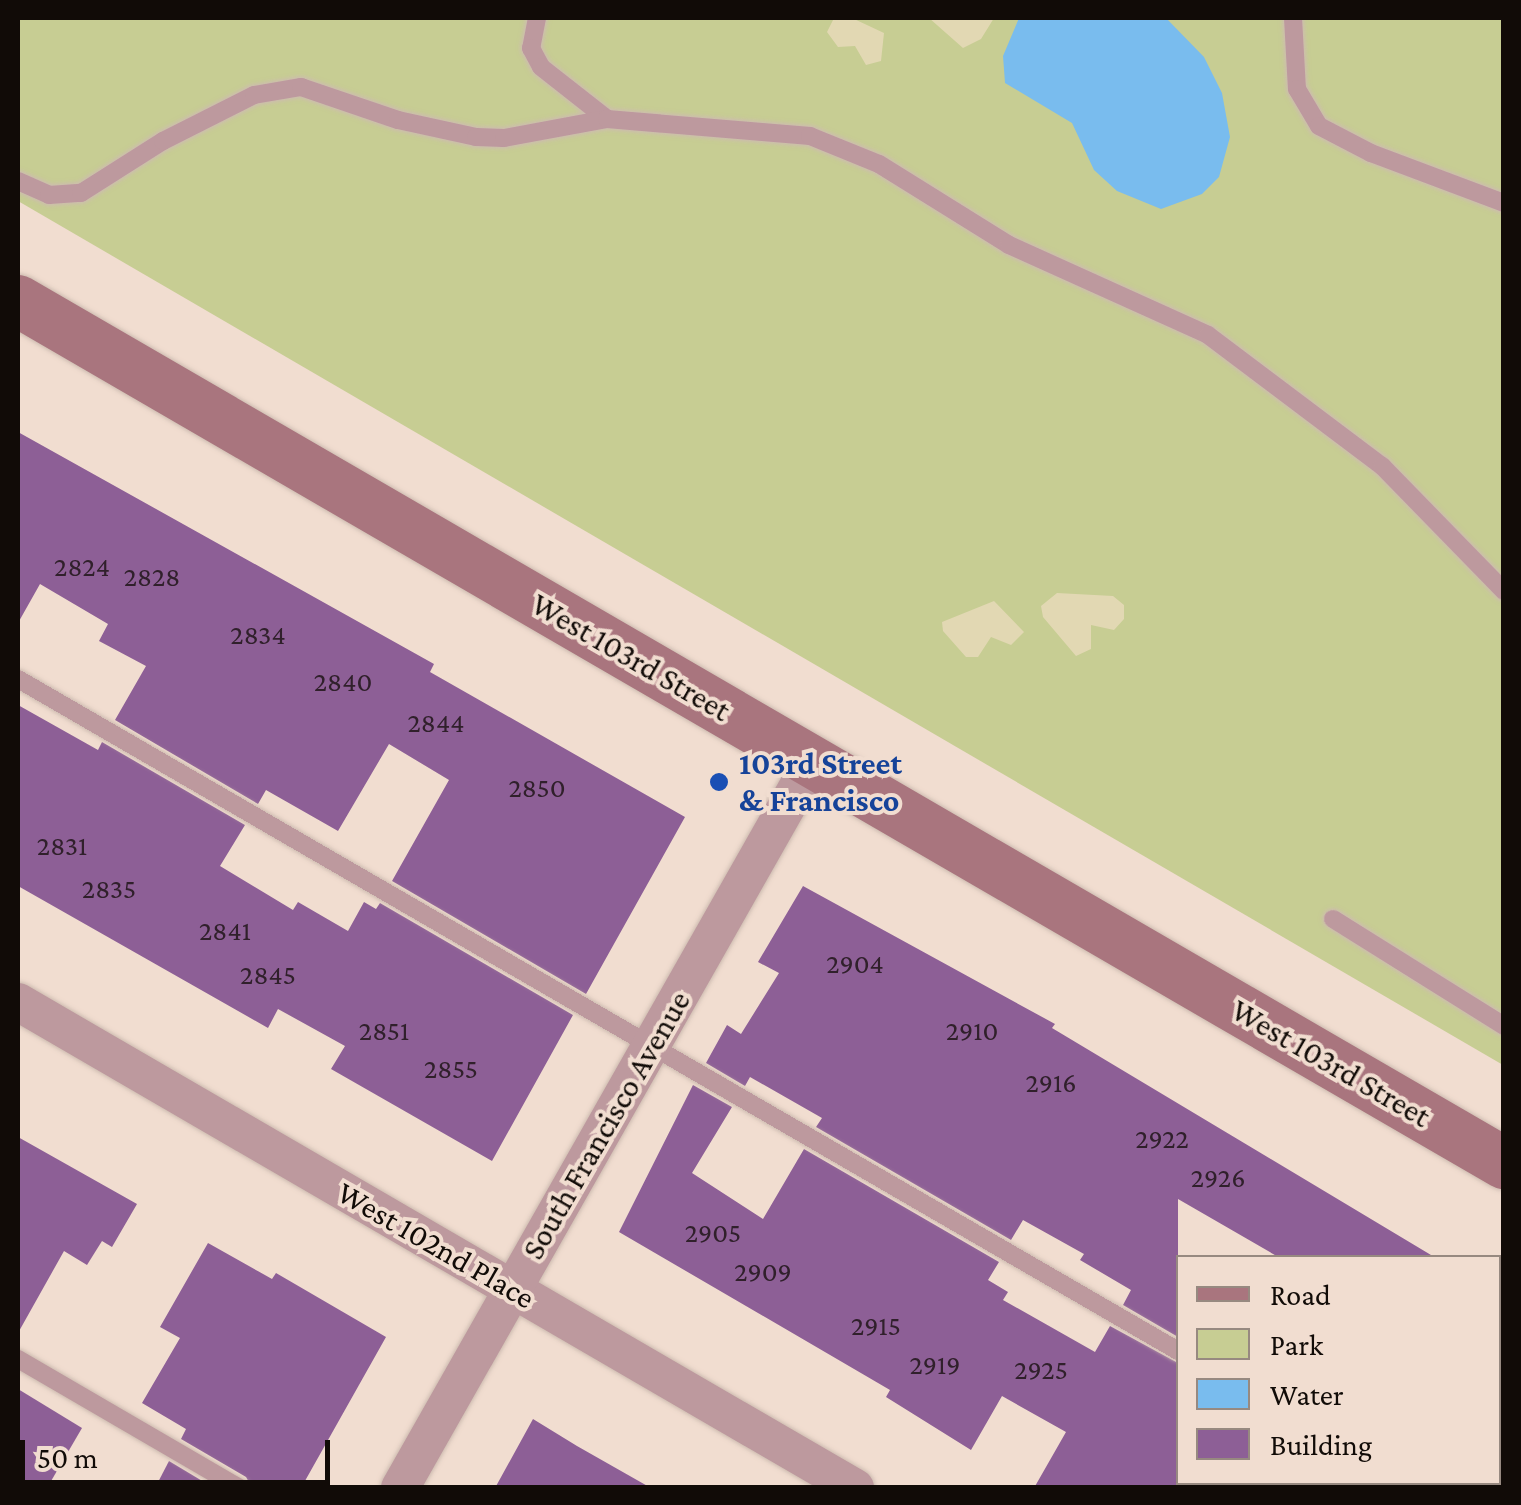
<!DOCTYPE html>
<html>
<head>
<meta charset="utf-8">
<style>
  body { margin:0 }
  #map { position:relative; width:1521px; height:1505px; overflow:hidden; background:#f1ddd0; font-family:"Crimson Pro",serif }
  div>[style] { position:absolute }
  .green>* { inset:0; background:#c7cd93 }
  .sand>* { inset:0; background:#e2d8b3 }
  .water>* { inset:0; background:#79bcee }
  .building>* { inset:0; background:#8d5f96 }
  .roads { filter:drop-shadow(0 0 2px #cdbbb0) drop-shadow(0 0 2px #cdbbb0) }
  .service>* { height:18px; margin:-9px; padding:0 9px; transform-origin:9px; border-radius:9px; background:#bd999e }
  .minor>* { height:38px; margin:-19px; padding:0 19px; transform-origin:19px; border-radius:19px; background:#bd999e }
  .secondary>* { height:52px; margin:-26px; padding:0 26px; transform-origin:26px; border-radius:26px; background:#a9757e }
  .dots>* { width:28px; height:28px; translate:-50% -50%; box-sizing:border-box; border:5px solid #f1ddd0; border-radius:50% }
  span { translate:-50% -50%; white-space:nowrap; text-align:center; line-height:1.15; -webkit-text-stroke:8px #f1ddd0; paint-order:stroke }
  .number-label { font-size:28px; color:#30202b }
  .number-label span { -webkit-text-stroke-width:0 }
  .street-label { font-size:32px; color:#110b07 }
  .transit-label { font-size:32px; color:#164399; font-weight:700 }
  .left { translate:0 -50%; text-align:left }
  .frame { position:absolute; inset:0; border:20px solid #110b07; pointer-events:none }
  .legend { position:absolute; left:1176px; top:1255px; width:325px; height:230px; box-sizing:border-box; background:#f1ddd0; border:2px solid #978980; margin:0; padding:12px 18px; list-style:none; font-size:30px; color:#110b07 }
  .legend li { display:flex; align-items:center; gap:20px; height:50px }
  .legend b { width:50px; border:2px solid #978980 }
  .scale { position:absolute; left:20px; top:1440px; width:310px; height:45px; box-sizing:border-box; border:5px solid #110b07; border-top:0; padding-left:12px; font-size:30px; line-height:35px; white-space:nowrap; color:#110b07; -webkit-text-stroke:8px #f1ddd0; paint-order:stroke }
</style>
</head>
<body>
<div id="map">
  <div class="green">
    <i style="clip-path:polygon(18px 18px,1503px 18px,1503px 1065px,18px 201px)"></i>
  </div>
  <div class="sand">
    <i style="clip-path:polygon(834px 18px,852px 18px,884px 33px,881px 61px,866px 65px,855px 46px,838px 47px,827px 32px)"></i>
    <i style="clip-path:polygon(929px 18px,928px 18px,994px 18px,981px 39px,963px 48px)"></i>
    <i style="clip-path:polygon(1057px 593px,1113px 596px,1124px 605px,1124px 619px,1114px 630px,1091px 625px,1091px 649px,1076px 656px,1043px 617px,1041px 606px)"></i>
    <i style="clip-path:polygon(994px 601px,1024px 632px,1011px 645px,991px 637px,978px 657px,966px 657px,943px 631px,942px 622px)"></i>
  </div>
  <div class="water">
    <i style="clip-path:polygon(1019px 18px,1166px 18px,1204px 57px,1222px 93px,1230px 137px,1219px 177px,1202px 194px,1161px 209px,1117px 191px,1094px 170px,1072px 123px,1005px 83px,1003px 56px)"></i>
  </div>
  <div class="building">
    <i style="clip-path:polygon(18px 432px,434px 664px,430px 672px,685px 817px,586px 994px,392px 881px,449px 780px,389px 744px,338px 831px,266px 790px,258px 804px,115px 720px,146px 666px,99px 641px,108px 624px,40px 584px,18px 623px)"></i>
    <i style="clip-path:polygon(18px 705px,98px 750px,102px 742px,245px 825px,220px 866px,293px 910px,298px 902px,348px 931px,364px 902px,376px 909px,380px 903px,573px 1015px,492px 1161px,331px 1069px,345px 1046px,278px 1009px,268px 1028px,18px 886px)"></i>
    <i style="clip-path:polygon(803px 886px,1055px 1024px,1052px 1028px,1436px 1258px,1280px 1258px,1178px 1199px,1178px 1337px,1123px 1305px,1131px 1290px,1080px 1260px,1084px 1254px,1023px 1220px,1011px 1240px,816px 1127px,822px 1118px,750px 1077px,745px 1086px,706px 1063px,727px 1025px,741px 1034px,779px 973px,758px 962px)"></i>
    <i style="clip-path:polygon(693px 1085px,732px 1107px,692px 1173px,763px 1219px,804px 1149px,999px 1262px,988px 1280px,1008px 1292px,1003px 1300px,1095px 1352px,1110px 1326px,1178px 1363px,1178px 1488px,1034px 1488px,1066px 1432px,1002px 1396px,971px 1450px,886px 1397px,890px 1390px,619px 1232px)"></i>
    <i style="clip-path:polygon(18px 1137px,137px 1204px,112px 1247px,102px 1241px,87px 1265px,64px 1251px,18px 1333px)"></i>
    <i style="clip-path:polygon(208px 1243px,272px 1279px,276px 1273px,386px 1337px,301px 1488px,252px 1488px,246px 1477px,181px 1439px,186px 1429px,142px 1403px,180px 1338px,160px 1327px)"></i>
    <i style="clip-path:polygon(18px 1389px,82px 1428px,47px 1488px,18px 1488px)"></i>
    <i style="clip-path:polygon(533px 1419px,577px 1446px,651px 1488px,495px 1488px)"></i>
    <i style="clip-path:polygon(169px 1461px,214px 1488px,155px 1488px)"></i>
  </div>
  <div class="roads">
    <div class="service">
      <i style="left:537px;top:18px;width:31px;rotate:101deg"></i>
      <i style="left:531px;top:48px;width:21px;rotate:62deg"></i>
      <i style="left:541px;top:67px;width:84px;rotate:38.2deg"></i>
      <i style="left:1293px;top:18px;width:71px;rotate:86.8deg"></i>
      <i style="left:1297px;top:89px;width:43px;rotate:59.3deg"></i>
      <i style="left:1319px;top:126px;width:59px;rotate:27.4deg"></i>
      <i style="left:1371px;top:153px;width:142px;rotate:20.6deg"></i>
      <i style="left:18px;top:181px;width:34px;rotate:24deg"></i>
      <i style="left:49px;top:195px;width:32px;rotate:-4deg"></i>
      <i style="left:81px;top:193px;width:97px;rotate:-32.4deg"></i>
      <i style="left:163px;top:141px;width:102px;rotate:-26.8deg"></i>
      <i style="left:254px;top:95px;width:48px;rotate:-9.7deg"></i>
      <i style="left:301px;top:87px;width:102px;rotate:18.8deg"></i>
      <i style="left:398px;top:120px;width:80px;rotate:12.3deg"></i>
      <i style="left:476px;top:137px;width:28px;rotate:2deg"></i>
      <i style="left:504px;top:138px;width:105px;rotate:-10.5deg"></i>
      <i style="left:607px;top:119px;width:204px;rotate:4.8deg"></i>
      <i style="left:810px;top:136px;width:74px;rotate:22.1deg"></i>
      <i style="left:879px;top:164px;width:153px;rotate:31.9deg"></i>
      <i style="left:1009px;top:245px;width:218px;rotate:24.3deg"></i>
      <i style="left:1208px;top:335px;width:218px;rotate:37deg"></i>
      <i style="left:1382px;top:466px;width:175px;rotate:45.7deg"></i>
      <i style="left:18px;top:679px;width:1341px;rotate:30.08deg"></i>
      <i style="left:1333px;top:919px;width:202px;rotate:32deg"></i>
      <i style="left:18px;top:1359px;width:257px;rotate:30.2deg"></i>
      <i style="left:1406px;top:1482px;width:11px;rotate:34deg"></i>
    </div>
    <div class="minor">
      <i style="left:18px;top:1002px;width:968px;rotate:30.14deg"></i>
      <i style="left:400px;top:1488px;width:835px;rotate:-60.43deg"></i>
    </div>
    <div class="secondary">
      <i style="left:18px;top:301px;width:1718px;rotate:30.12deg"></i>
    </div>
  </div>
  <div class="dots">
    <i style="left:719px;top:782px;background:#1a4fb4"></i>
  </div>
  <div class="number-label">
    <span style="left:82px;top:567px">2824</span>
    <span style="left:152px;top:577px">2828</span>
    <span style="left:258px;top:635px">2834</span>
    <span style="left:343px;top:682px">2840</span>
    <span style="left:436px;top:723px">2844</span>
    <span style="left:537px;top:788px">2850</span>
    <span style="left:62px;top:846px">2831</span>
    <span style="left:109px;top:889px">2835</span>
    <span style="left:225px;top:931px">2841</span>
    <span style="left:855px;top:964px">2904</span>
    <span style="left:268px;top:975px">2845</span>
    <span style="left:384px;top:1031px">2851</span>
    <span style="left:972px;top:1031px">2910</span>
    <span style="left:451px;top:1069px">2855</span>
    <span style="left:1051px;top:1083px">2916</span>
    <span style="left:1162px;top:1139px">2922</span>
    <span style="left:1218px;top:1178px">2926</span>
    <span style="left:713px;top:1233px">2905</span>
    <span style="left:763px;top:1272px">2909</span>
    <span style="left:876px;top:1326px">2915</span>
    <span style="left:935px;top:1365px">2919</span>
    <span style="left:1041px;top:1370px">2925</span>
  </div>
  <div class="street-label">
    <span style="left:631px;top:657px;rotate:30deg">West 103rd Street</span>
    <span style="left:1331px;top:1063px;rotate:30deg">West 103rd Street</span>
    <span style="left:606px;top:1125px;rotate:-60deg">South Francisco Avenue</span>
    <span style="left:436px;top:1245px;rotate:30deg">West 102nd Place</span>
  </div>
  <div class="transit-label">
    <span class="left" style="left:739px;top:782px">103rd Street<br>&amp; Francisco</span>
  </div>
  <div class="frame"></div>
  <ul class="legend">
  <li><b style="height:12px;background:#a9757e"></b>Road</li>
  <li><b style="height:28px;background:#c7cd93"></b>Park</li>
  <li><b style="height:28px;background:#79bcee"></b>Water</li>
  <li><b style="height:28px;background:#8d5f96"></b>Building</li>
  </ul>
  <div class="scale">50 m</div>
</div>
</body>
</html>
